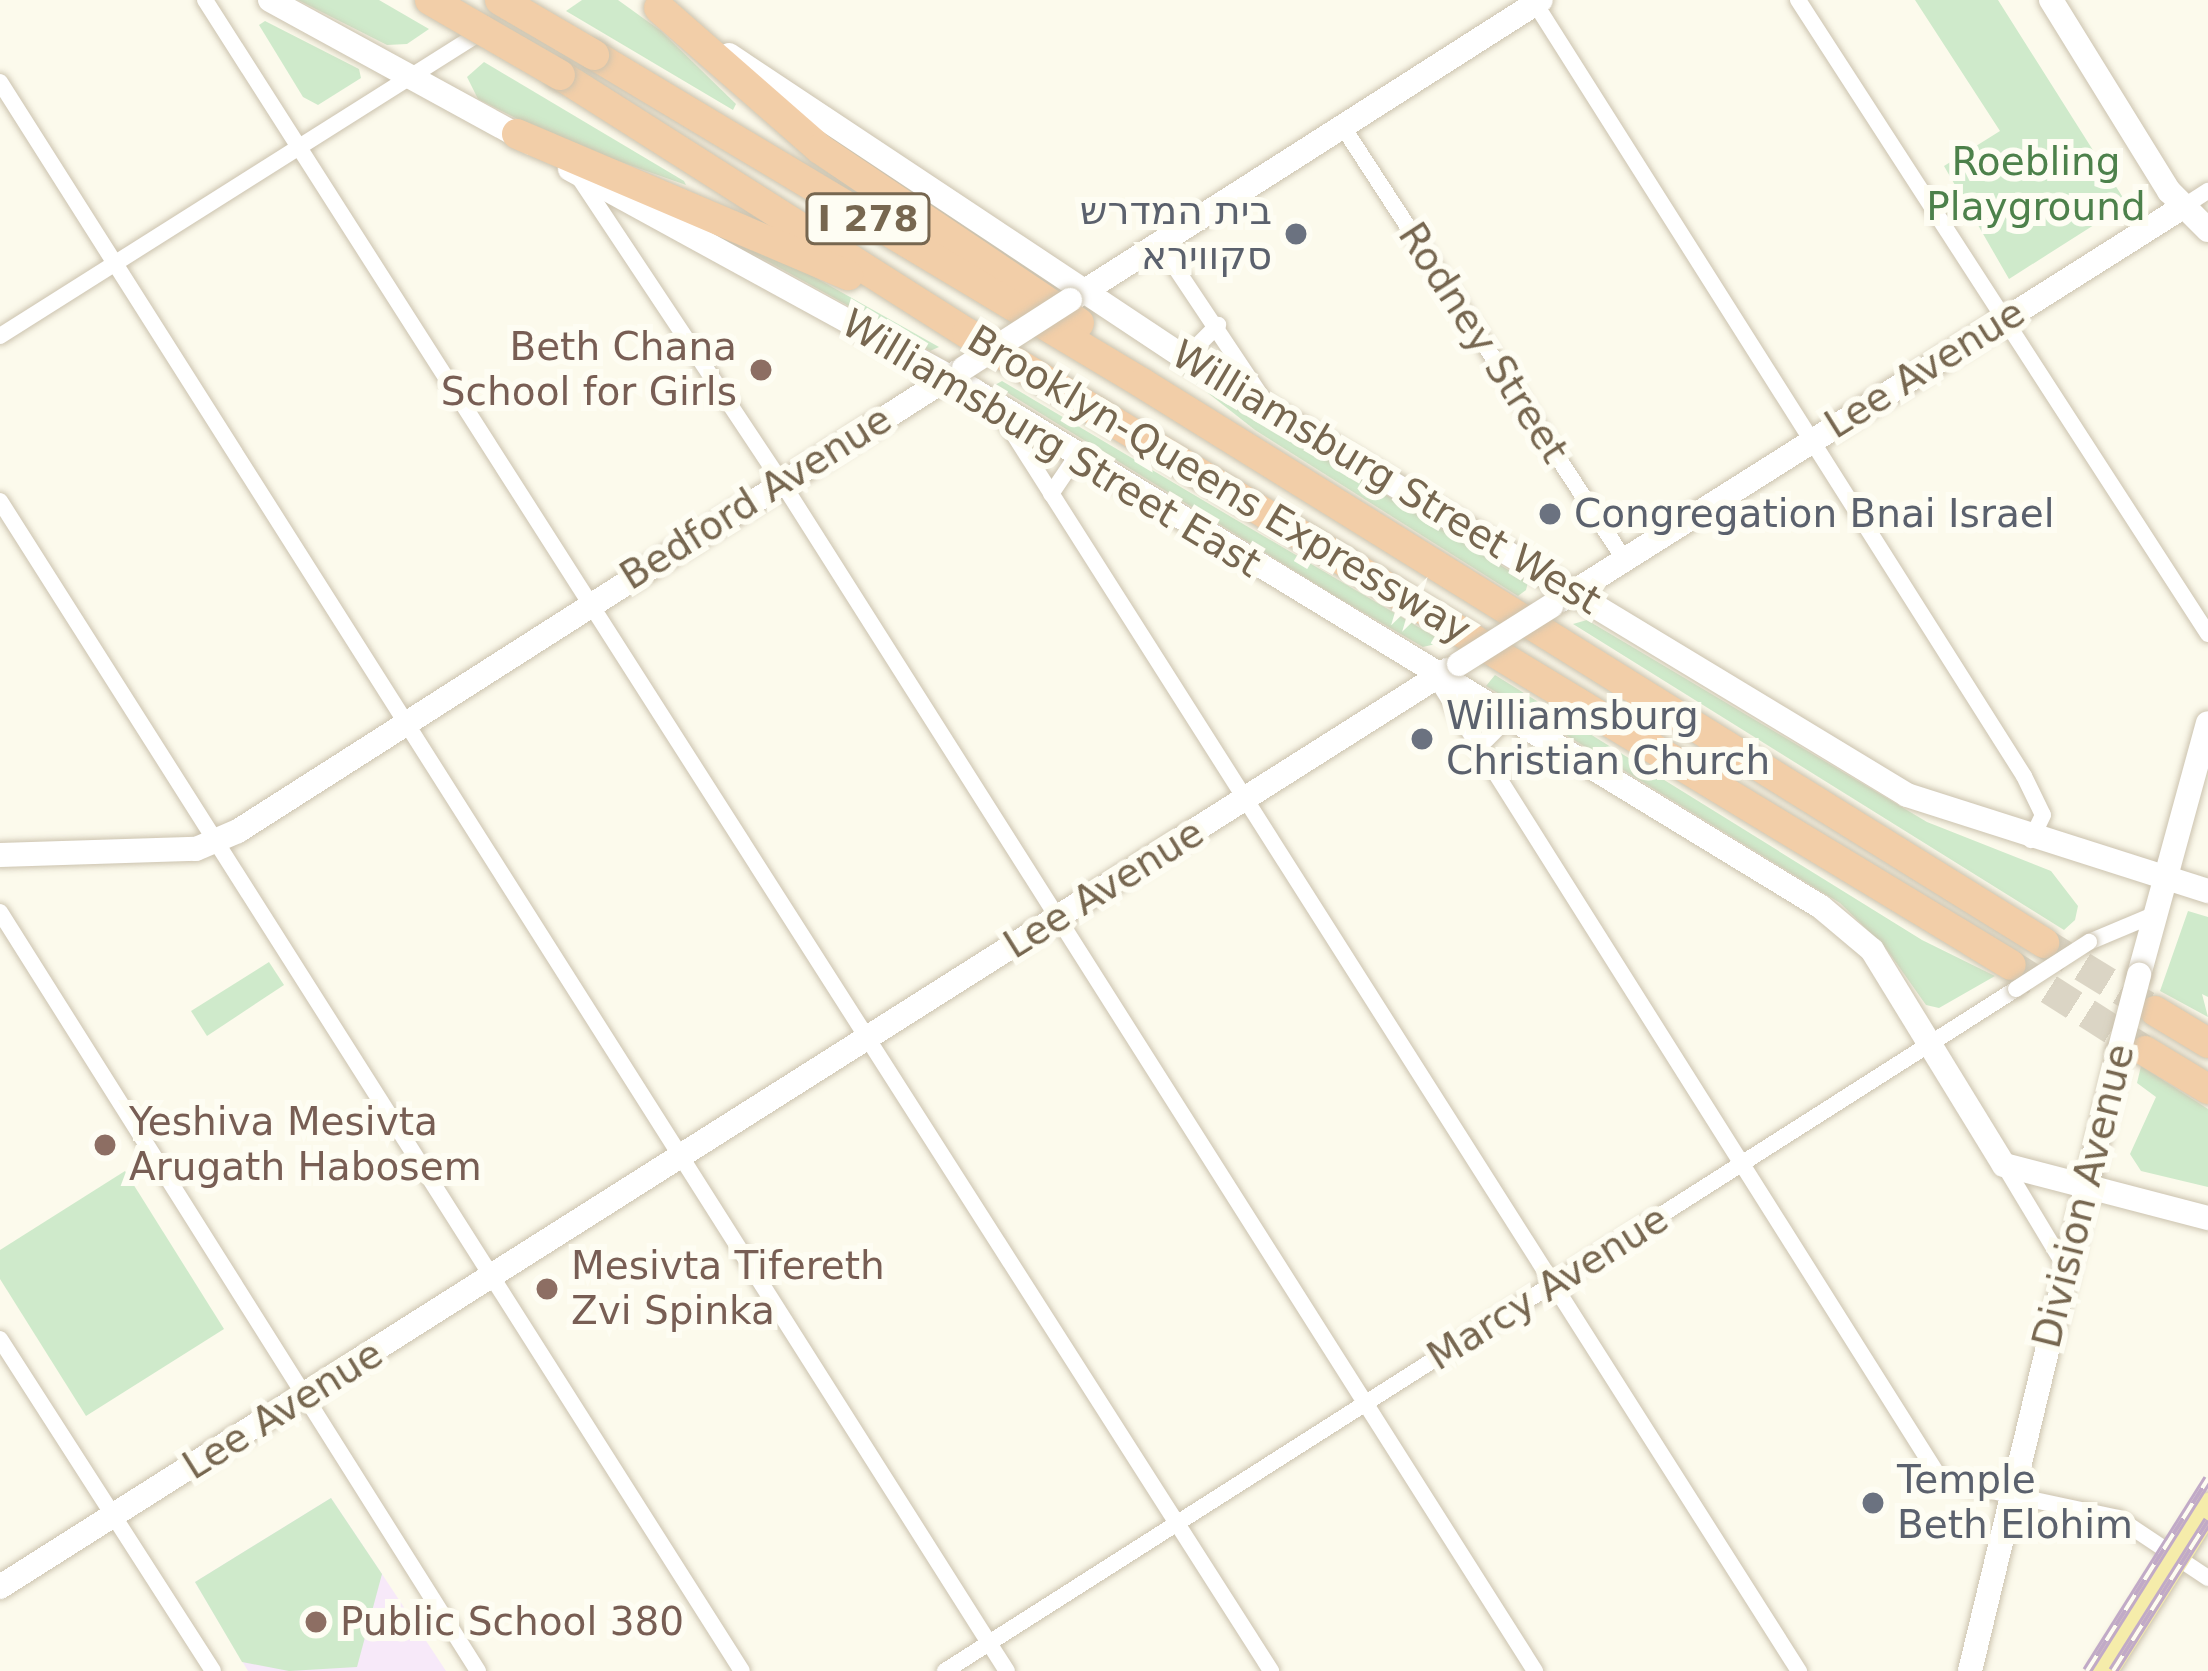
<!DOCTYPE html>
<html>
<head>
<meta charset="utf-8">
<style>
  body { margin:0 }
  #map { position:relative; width:2208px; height:1671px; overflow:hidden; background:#fcfaec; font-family:"DejaVu Sans",Heebo,sans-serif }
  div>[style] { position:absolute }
  .education>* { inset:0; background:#f7e9f9 }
  .green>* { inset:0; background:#cfeacb }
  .highway-tunnel>* { height:30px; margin-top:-15px; transform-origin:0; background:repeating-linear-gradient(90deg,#dbd5c5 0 30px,transparent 0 45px) }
  .roads { filter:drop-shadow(0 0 3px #ccc3af) drop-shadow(0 0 3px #ccc3af) }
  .street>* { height:16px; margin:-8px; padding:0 8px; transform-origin:8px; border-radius:8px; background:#fff }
  .secondary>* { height:24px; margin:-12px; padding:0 12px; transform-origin:12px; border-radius:12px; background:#fff }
  .primary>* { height:27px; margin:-13.5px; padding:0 13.5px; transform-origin:13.5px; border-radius:13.5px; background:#f5ecaa }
  .highway>* { height:30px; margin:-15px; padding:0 15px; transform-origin:15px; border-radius:15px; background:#f2cea8 }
  .rail>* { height:10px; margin-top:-5px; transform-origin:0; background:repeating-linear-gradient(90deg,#fefdf3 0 18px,#c1aac7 0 36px); box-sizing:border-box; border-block:3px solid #c1aac7 }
  .bridges { filter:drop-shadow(0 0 3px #ccc3af) drop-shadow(0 0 3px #ccc3af) }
  .street-bridge>* { height:16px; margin:-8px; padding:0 8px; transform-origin:8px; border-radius:8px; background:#fff }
  .secondary-bridge>* { height:24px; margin:-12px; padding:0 12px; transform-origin:12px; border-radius:12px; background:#fff }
  .highway-bridge>* { height:30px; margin:-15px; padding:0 15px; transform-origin:15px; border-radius:15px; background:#f2cea8 }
  .dots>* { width:33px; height:33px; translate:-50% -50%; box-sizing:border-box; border:6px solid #fefdf3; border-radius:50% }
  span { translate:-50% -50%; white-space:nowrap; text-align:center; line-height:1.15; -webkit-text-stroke:12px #fefdf3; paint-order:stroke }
  .shield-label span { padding:3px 9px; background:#fefdf3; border:3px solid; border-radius:9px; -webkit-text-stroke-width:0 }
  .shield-label { font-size:36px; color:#776750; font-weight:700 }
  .park-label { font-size:39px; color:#4d814b }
  .worship-label { font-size:39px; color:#5b616d }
  .right { translate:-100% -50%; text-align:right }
  .left { translate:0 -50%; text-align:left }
  .street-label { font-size:39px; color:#776750 }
  .education-label { font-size:39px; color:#785e54 }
</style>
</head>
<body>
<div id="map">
  <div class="education">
    <i style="clip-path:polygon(331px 1498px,382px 1574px,446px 1671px,248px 1671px,195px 1582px)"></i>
  </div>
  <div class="green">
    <i style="clip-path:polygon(298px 0,379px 0,429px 29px,407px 44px,387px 45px)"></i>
    <i style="clip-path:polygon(582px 0,618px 0,661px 31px,736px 104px,733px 110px,566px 11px)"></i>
    <i style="clip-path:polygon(1915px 0,1998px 0,2127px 204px,2009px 279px,1944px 166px,2000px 131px)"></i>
    <i style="clip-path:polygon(265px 21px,359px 69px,361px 78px,318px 105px,303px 97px,259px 25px)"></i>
    <i style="clip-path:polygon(484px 62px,684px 181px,686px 185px,559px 140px,478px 99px,467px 77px)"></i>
    <i style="clip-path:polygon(706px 227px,761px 247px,939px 347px,930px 351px)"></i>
    <i style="clip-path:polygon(1166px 360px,1528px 582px,1526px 590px,1518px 596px,1255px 430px)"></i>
    <i style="clip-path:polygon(1002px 381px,1233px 518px,1444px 642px,1423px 647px,1337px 597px,995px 385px)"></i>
    <i style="clip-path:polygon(1587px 620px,1927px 822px,2051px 871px,2078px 906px,2075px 920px,2064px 930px,1573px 624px)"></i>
    <i style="clip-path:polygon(1495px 675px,1922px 940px,1995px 976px,1939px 1008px,1926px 1005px,1885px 947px,1840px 903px,1486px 686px)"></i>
    <i style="clip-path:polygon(2188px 911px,2208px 917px,2208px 997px,2202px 994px,2208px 1017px,2160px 991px)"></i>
    <i style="clip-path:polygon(269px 962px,284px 985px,207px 1036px,191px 1011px)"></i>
    <i style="clip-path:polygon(2141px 1066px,2208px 1109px,2208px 1187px,2141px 1171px,2130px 1154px,2156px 1097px,2137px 1083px)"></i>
    <i style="clip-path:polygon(125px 1171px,224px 1329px,86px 1416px,0 1279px,0 1250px)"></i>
    <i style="clip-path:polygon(331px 1498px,382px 1574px,357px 1667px,289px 1671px,242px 1662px,195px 1582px)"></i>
  </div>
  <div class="highway-tunnel">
    <i style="left:2044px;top:943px;width:130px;rotate:31.5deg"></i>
    <i style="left:2011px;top:965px;width:156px;rotate:32.5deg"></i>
  </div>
  <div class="roads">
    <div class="street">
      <i style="left:205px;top:0;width:1982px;rotate:57.46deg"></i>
      <i style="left:1533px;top:0;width:918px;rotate:57.68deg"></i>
      <i style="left:2024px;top:776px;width:43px;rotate:64deg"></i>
      <i style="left:2043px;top:815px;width:28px;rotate:116deg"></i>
      <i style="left:1798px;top:0;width:755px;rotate:57.11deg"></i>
      <i style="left:0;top:82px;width:1881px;rotate:57.64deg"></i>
      <i style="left:1343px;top:127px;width:515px;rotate:56.96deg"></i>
      <i style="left:580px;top:179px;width:363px;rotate:56.4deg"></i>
      <i style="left:781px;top:481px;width:1409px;rotate:57.64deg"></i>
      <i style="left:2183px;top:207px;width:30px;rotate:-33deg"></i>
      <i style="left:1159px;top:243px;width:191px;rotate:56.3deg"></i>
      <i style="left:0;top:336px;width:575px;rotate:-32.28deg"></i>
      <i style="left:1185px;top:358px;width:47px;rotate:-45deg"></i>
      <i style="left:999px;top:411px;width:1493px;rotate:57.59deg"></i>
      <i style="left:1051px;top:494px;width:48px;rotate:-56deg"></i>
      <i style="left:0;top:501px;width:1385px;rotate:57.62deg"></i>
      <i style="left:1435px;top:677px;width:949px;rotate:57.78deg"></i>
      <i style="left:1941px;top:1480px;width:181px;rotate:12.1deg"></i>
      <i style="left:2118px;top:1518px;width:108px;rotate:33.7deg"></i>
      <i style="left:1479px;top:747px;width:42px;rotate:-45deg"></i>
      <i style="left:0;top:912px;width:897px;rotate:57.8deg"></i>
      <i style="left:2089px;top:942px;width:73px;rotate:-22.7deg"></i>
      <i style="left:2004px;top:1165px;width:120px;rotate:59deg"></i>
      <i style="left:0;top:1339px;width:394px;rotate:57.3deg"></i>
      <i style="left:945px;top:1671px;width:1270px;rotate:-32.49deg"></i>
    </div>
    <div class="secondary">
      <i style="left:270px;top:0;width:298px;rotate:28.7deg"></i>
      <i style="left:2051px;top:0;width:225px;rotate:58.3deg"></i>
      <i style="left:2169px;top:191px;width:55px;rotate:45deg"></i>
      <i style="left:729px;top:55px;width:547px;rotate:33.6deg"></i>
      <i style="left:1185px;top:358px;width:844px;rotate:31.18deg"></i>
      <i style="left:1907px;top:795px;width:316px;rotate:17.7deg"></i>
      <i style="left:570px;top:169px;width:460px;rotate:28.7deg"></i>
      <i style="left:973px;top:390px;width:993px;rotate:31.37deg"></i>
      <i style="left:1821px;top:907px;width:67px;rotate:40.1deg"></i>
      <i style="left:1872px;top:950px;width:252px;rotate:58.5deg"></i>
      <i style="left:2004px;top:1165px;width:211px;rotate:14.6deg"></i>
      <i style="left:1077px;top:296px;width:550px;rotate:-32.54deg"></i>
      <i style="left:1561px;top:600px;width:736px;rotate:-32.29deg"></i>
      <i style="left:0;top:855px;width:196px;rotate:-1.8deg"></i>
      <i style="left:196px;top:849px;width:46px;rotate:-23.2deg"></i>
      <i style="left:238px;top:831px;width:853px;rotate:-32.55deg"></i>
      <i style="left:2139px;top:975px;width:261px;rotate:-74.7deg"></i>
      <i style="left:0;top:1587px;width:1714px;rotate:-32.35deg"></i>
      <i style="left:1970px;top:1671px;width:637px;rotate:-76.47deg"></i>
    </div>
    <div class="primary">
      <i style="left:2103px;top:1671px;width:196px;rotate:-57.5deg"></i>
    </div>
    <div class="highway">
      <i style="left:659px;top:8px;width:214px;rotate:41.2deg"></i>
      <i style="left:820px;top:149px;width:312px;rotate:33.9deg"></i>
      <i style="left:594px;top:55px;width:639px;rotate:30.9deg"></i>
      <i style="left:1142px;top:383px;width:1062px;rotate:31.83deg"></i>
      <i style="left:560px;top:75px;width:482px;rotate:32.4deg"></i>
      <i style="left:967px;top:333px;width:1220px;rotate:31.19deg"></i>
      <i style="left:517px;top:134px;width:360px;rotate:23.1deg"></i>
      <i style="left:2155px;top:1011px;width:62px;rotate:31.1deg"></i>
      <i style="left:2145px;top:1051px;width:74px;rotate:31.1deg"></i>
    </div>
  </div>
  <div class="rail">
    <i style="left:2087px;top:1671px;width:227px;rotate:-57.8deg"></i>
    <i style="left:2113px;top:1671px;width:178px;rotate:-57.7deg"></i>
  </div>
  <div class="bridges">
    <div class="street-bridge">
      <i style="left:2016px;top:989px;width:87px;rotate:-32.8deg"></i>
    </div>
    <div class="secondary-bridge">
      <i style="left:964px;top:368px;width:126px;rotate:-32.7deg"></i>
      <i style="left:1459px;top:664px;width:109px;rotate:-32.2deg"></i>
      <i style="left:2119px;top:1052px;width:80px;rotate:-75.4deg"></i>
    </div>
    <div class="highway-bridge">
      <i style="left:430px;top:0;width:150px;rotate:30deg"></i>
      <i style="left:500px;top:0;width:109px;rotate:30.3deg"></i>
    </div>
  </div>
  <div class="dots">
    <i style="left:1296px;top:234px;background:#6b7280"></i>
    <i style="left:761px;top:370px;background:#8d6e63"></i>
    <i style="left:1550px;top:514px;background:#6b7280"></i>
    <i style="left:1422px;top:739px;background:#6b7280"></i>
    <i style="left:105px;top:1145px;background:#8d6e63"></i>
    <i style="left:547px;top:1289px;background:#8d6e63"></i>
    <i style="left:1873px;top:1503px;background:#6b7280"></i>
    <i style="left:316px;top:1622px;background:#8d6e63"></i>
  </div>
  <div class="shield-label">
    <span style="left:868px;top:219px">I 278</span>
  </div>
  <div class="park-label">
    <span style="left:2036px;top:185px">Roebling<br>Playground</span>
  </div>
  <div class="worship-label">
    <span class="right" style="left:1272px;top:234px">בית המדרש<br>סקווירא</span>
    <span class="left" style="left:1574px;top:514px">Congregation Bnai Israel</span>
    <span class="left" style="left:1446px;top:739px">Williamsburg<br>Christian Church</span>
    <span class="left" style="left:1897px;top:1503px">Temple<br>Beth Elohim</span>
  </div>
  <div class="street-label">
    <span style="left:1483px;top:343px;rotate:57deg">Rodney Street</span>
    <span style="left:1925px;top:369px;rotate:-32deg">Lee Avenue</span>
    <span style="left:1051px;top:444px;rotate:31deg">Williamsburg Street East</span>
    <span style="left:1386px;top:478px;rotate:31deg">Williamsburg Street West</span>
    <span style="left:1219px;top:485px;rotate:31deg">Brooklyn-Queens Expressway</span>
    <span style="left:756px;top:498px;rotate:-32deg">Bedford Avenue</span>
    <span style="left:1104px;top:889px;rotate:-32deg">Lee Avenue</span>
    <span style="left:2084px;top:1196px;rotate:-76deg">Division Avenue</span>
    <span style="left:1548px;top:1288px;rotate:-32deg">Marcy Avenue</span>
    <span style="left:283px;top:1410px;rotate:-32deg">Lee Avenue</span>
  </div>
  <div class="education-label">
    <span class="right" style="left:737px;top:370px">Beth Chana<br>School for Girls</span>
    <span class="left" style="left:129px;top:1145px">Yeshiva Mesivta<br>Arugath Habosem</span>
    <span class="left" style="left:571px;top:1289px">Mesivta Tifereth<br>Zvi Spinka</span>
    <span class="left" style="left:340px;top:1622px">Public School 380</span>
  </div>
</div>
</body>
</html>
